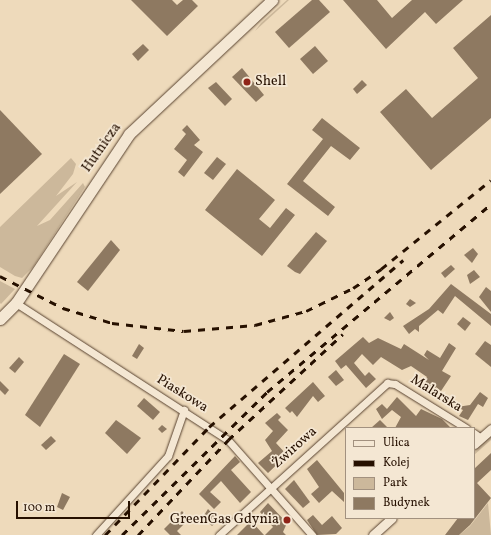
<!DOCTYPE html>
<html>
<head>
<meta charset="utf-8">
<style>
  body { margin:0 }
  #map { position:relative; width:491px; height:535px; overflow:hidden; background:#eedabb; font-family:Vollkorn,serif }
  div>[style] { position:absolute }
  .green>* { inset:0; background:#ccb89b }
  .building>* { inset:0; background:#8e7961 }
  .roads { filter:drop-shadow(0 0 1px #58422f) drop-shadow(0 0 1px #58422f) }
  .minor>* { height:7px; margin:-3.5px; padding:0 3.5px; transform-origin:3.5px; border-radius:3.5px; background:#f4e7d3 }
  .tertiary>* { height:9px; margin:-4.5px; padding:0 4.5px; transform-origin:4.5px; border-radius:4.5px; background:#f4e7d3 }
  .secondary>* { height:11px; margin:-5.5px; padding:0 5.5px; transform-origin:5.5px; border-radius:5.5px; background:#f4e7d3 }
  .rail>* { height:2.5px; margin-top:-1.25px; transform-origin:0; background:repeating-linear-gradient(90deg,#261000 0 7px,transparent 0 14px) }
  .dots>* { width:11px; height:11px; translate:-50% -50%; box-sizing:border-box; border:2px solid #f4e7d3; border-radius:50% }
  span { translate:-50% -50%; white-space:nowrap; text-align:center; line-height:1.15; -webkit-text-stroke:3.5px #f4e7d3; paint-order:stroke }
  .poi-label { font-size:14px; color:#261000 }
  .left { translate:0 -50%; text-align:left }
  .right { translate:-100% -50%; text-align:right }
  .street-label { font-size:14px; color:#261000 }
  .legend { position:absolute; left:345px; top:427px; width:130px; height:92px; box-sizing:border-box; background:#f4e7d3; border:1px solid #a2917f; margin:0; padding:5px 7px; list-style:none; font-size:12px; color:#261000 }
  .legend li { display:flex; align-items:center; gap:8px; height:20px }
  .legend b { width:20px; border:1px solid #a2917f }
  .scale { position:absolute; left:16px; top:501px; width:114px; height:18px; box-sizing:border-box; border:2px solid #261000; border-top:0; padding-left:5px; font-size:12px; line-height:14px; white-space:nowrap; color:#261000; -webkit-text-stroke:3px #f4e7d3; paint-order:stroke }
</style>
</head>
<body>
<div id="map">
  <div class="green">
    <i style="clip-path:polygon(287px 0,289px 0,255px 31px,261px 23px)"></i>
    <i style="clip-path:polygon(71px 158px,76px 164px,73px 174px,56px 196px,77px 182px,37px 226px,50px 220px,83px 183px,85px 187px,33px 267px,22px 278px,15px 276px,0 267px,0 227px)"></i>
    <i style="clip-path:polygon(0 281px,15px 289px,1px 304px,0 303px)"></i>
    <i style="clip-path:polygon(491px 435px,491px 440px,474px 455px,474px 451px)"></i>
    <i style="clip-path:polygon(488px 503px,491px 535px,459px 535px,470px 526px)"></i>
  </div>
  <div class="building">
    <i style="clip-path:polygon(131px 0,172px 0,177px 5px,183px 0,192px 0,198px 6px,167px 36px)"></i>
    <i style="clip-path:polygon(312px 0,319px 0,330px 12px,289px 48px,275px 32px)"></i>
    <i style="clip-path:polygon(343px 0,377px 0,392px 18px,412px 0,463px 0,436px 24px,425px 12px,386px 49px)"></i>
    <i style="clip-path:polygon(491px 15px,491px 118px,431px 170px,380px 112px,406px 89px,432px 118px,478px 78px,453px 48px)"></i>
    <i style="clip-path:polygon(143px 44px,149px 50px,138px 61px,132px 54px)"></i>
    <i style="clip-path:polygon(315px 46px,328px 61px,313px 74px,300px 59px)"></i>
    <i style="clip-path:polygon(242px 68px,264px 95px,256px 102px,232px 77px)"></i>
    <i style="clip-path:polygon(362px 80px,367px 85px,357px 94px,353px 89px)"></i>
    <i style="clip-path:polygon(216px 82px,232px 99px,225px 106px,208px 88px)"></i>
    <i style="clip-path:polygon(0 110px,42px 154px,0 194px)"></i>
    <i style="clip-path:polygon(322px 118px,360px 148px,350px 160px,331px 146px,303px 181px,335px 207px,328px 216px,287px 184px,323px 139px,312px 130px)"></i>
    <i style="clip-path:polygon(187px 125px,200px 140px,194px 145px,203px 152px,184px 177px,178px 172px,187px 160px,174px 149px,186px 134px,182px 130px)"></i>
    <i style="clip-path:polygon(217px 157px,226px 164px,213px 180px,204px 173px)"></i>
    <i style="clip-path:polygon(237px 169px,275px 200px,259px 219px,270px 228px,286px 208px,295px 215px,262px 256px,205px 210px)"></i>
    <i style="clip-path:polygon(316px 232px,327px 241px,300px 274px,295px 272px,287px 266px)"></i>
    <i style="clip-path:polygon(111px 240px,120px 250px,88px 291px,77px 282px)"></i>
    <i style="clip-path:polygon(473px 248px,478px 254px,472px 263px,464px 255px)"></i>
    <i style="clip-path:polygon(451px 265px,455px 269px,445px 278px,441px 273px)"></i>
    <i style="clip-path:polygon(474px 270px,480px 277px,470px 284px,467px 275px)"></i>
    <i style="clip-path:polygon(451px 284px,491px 314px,491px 326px,455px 296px,443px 314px,438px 310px,419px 326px,419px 332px,415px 329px,409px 334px,403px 326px,429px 309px)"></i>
    <i style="clip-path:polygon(486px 287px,491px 291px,491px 312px,479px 297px)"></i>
    <i style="clip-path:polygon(410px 299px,416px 303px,410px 307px,406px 304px)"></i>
    <i style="clip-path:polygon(390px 312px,394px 318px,390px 321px,384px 318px)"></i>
    <i style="clip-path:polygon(463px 317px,471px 323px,465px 331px,457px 324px)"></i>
    <i style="clip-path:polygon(363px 337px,369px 343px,378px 338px,401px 349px,404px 344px,429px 360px,424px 355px,427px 350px,440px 358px,449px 343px,456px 348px,442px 371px,451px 376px,441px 391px,436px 387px,431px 396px,420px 389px,427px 377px,411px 366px,402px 370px,381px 357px,373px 365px,362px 354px,354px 363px,365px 376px,369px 372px,376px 379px,366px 388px,346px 365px,341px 369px,335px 361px)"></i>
    <i style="clip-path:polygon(485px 341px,491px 345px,491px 367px,475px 354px)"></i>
    <i style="clip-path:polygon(139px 344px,144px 348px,137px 359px,132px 356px)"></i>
    <i style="clip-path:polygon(64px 354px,80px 364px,40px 427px,25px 415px)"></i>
    <i style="clip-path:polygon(19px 357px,24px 362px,15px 373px,9px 368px)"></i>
    <i style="clip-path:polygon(336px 370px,344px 380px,336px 386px,328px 377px)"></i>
    <i style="clip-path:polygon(0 381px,9px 390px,5px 395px,0 390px)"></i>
    <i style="clip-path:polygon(313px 382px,325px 396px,318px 402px,313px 396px,297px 417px,292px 411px,290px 413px,285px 408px)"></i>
    <i style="clip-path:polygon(480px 392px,488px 398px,483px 407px,478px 404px,468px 420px,459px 416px,463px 410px,457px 407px,470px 405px)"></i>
    <i style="clip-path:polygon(397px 397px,416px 416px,421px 409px,442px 419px,451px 428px,395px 428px,401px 417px,392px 410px,382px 419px,376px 409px,382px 404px,387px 409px)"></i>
    <i style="clip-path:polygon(144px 398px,160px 412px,153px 420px,137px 406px)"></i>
    <i style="clip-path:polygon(277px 413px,281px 417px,278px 420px,288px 430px,276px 443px,287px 455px,268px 473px,258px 463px,272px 451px,265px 440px,273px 431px,265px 423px)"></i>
    <i style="clip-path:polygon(116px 420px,141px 438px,127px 454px,105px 433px)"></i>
    <i style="clip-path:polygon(380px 420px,388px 428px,371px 428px)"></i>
    <i style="clip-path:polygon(162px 425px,167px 429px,162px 433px,158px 429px)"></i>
    <i style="clip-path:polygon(51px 436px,56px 441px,46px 450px,41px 445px)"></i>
    <i style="clip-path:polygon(491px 453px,491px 470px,477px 483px,491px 498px,470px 525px,459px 535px,445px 535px,458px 518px,474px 518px,474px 469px)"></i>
    <i style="clip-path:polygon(235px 456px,240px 462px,231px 470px,251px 492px,240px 503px,221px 481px,210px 492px,221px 502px,214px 509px,199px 494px)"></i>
    <i style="clip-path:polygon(317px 460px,344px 493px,344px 502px,332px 491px,319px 503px,311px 494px,319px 487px,307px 469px)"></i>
    <i style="clip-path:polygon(294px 480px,310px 502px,303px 508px,285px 489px)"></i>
    <i style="clip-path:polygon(62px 493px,70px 497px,63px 510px,57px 507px)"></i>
    <i style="clip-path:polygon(268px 503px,287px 523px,283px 532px,286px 535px,265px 535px,273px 527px,260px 512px)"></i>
    <i style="clip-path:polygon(208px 509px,218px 520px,212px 526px,203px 517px)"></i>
    <i style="clip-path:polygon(182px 511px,189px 519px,177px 531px,181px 535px,170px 535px,164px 529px)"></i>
    <i style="clip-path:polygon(313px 515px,322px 525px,332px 516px,342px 528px,336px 534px,317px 535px,307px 520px)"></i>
    <i style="clip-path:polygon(251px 521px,264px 535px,237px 535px)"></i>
  </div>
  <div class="roads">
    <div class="minor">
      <i style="left:16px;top:303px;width:252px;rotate:32.9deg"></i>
      <i style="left:228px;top:440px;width:127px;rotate:48.5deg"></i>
      <i style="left:474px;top:433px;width:9px;rotate:36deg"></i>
      <i style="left:96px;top:535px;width:107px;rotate:-47.7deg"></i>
      <i style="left:168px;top:456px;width:49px;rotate:-70.8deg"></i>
      <i style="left:219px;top:535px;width:227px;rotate:-42.1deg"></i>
      <i style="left:387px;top:383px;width:8px;rotate:7deg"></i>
      <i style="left:395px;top:384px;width:84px;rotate:31.8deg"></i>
    </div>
    <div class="tertiary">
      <i style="left:474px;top:444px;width:23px;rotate:-41deg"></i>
      <i style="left:373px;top:535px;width:25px;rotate:-42deg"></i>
    </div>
    <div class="secondary">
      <i style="left:0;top:319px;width:23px;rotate:-45deg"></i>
      <i style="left:16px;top:303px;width:203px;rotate:-56.2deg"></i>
      <i style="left:129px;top:134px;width:196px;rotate:-43.1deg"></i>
    </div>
  </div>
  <div class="rail">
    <i style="left:0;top:276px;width:71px;rotate:26.9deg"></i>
    <i style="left:63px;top:308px;width:51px;rotate:17deg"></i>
    <i style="left:112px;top:323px;width:72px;rotate:6.3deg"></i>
    <i style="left:184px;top:331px;width:71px;rotate:-4.8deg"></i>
    <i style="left:255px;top:325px;width:53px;rotate:-15.4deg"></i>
    <i style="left:306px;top:311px;width:52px;rotate:-26.1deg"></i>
    <i style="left:353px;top:288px;width:34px;rotate:-34deg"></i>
    <i style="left:381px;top:269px;width:141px;rotate:-39deg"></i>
    <i style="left:105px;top:535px;width:150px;rotate:-46.1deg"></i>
    <i style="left:209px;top:427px;width:256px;rotate:-40.7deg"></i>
    <i style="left:122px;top:535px;width:204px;rotate:-44.6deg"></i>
    <i style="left:267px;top:392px;width:292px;rotate:-40deg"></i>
    <i style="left:138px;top:535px;width:131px;rotate:-46.5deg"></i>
    <i style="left:228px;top:440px;width:156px;rotate:-42.7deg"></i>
  </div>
  <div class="dots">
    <i style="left:247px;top:82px;background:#8f2418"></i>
    <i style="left:287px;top:520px;background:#8f2418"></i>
  </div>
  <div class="poi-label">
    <span class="left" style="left:255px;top:82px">Shell</span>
    <span class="right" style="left:279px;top:520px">GreenGas Gdynia</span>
  </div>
  <div class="street-label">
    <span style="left:102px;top:148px;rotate:-55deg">Hutnicza</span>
    <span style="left:182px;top:394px;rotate:32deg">Piaskowa</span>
    <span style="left:436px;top:394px;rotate:32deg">Malarska</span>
    <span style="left:295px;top:448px;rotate:-42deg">Żwirowa</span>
  </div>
  <ul class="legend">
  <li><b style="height:5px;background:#f4e7d3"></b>Ulica</li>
  <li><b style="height:5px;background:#261000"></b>Kolej</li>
  <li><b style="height:11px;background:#ccb89b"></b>Park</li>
  <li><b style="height:11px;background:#8e7961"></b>Budynek</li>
  </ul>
  <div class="scale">100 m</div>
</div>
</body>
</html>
